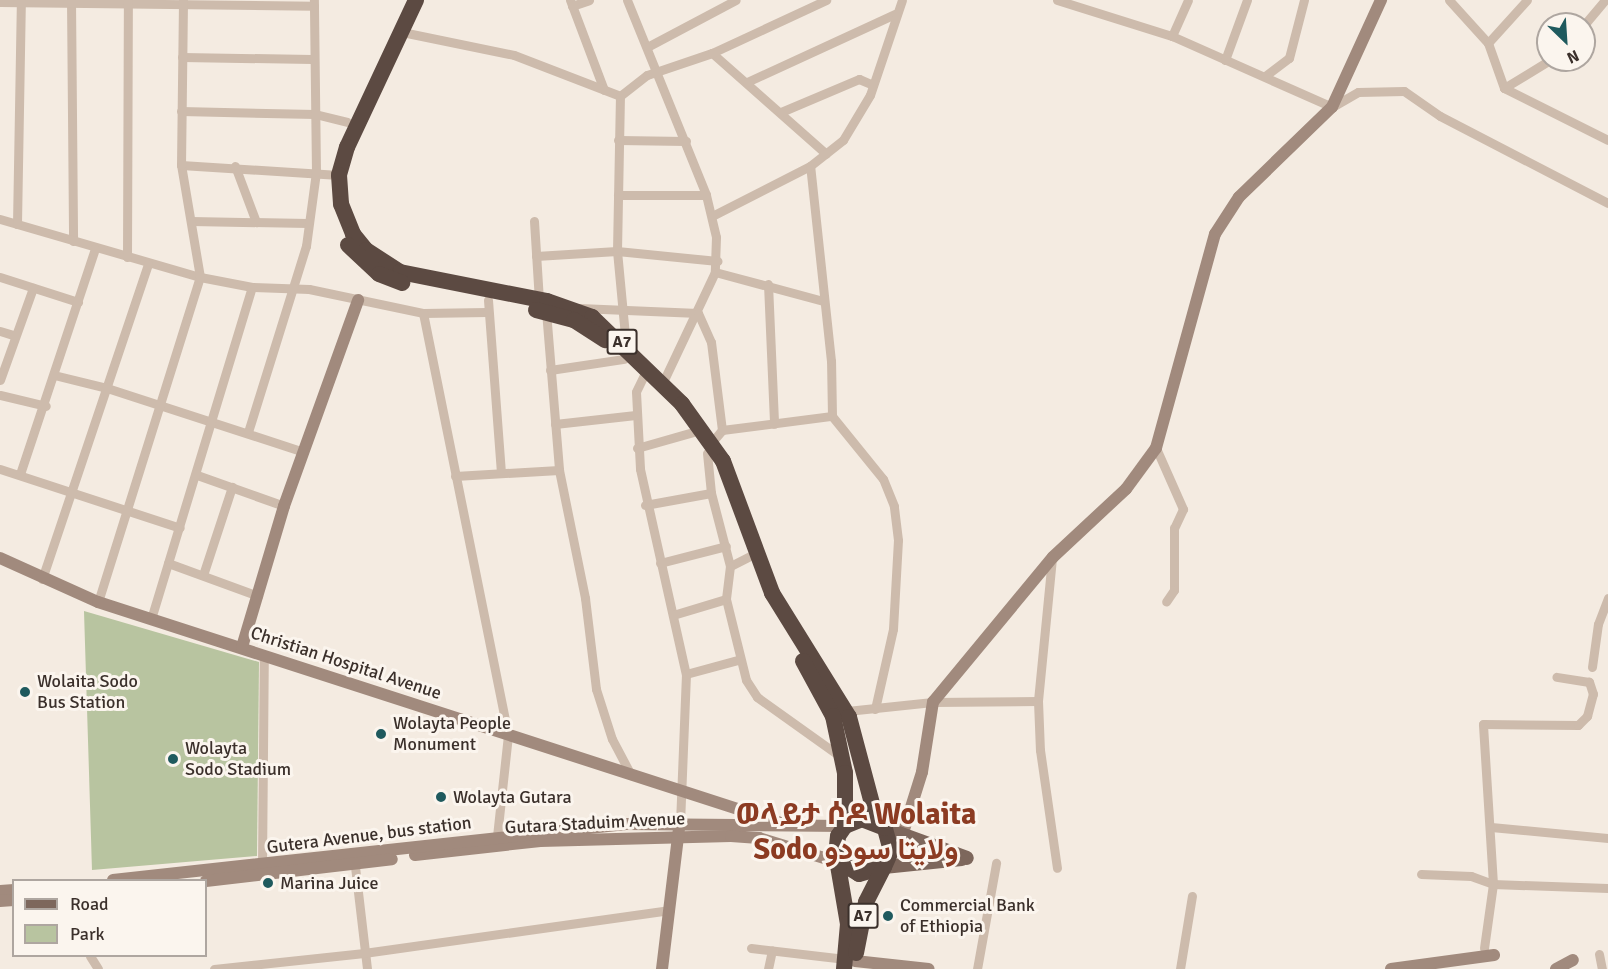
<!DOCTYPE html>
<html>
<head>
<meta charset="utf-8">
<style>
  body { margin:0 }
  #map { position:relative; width:1608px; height:969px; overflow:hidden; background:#f4ebe1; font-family:Signika,Vazirmatn,"Noto Sans Ethiopic",sans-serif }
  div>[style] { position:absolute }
  .green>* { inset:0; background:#b8c4a0 }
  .street>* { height:9px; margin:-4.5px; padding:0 4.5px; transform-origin:4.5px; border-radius:4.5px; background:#cdbbac }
  .secondary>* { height:12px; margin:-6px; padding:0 6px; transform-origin:6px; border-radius:6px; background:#a18a7d }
  .primary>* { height:14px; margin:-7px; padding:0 7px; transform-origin:7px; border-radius:7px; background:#7d675c }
  .highway>* { height:16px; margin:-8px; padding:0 8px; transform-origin:8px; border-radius:8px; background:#5c4a42 }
  .dots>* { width:16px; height:16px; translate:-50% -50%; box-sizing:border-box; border:3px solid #fbf5ee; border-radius:50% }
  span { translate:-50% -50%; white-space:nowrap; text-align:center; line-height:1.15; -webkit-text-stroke:6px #fbf5ee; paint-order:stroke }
  .shield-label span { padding:2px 4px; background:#fbf5ee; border:2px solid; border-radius:4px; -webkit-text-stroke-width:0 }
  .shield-label { font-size:16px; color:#3b302b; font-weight:700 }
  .street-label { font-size:18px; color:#3b302b }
  .poi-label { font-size:18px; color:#3b302b }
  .left { translate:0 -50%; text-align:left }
  .town-label { font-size:30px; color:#8c3b22; font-weight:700 }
  .legend { position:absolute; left:12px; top:879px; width:195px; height:78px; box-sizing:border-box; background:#fbf5ee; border:2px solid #aea6a0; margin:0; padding:8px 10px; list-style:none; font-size:18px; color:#3b302b }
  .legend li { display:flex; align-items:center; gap:12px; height:30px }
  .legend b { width:30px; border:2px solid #aea6a0 }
  .north { position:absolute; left:1536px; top:12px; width:60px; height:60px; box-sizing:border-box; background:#fbf5ee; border:2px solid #aea6a0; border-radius:50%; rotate:155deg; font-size:16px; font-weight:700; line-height:24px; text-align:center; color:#3b302b }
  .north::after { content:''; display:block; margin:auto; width:21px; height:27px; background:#1f5a5e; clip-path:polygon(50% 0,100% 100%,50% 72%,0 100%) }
</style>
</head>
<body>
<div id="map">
  <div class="green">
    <i style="clip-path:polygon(84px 611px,259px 662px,257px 856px,92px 870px)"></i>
  </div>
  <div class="street">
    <i style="left:71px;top:0;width:241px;rotate:89.5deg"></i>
    <i style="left:570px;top:0;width:96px;rotate:69.3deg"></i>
    <i style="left:627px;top:0;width:210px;rotate:67.9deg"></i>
    <i style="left:706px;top:195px;width:43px;rotate:76.6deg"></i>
    <i style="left:716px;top:237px;width:35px;rotate:92deg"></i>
    <i style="left:715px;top:272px;width:124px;rotate:115.3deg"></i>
    <i style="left:1057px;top:0;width:121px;rotate:17.4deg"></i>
    <i style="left:1172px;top:36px;width:175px;rotate:23.9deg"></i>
    <i style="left:1332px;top:107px;width:30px;rotate:-30deg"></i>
    <i style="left:1358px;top:92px;width:46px;rotate:-1.2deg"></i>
    <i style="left:1404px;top:91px;width:44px;rotate:34.8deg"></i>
    <i style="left:1440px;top:116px;width:189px;rotate:27.4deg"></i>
    <i style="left:1449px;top:0;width:58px;rotate:47.8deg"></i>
    <i style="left:1488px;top:43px;width:48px;rotate:70.4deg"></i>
    <i style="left:1504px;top:88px;width:116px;rotate:26.6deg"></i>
    <i style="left:0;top:2px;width:314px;rotate:0.7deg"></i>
    <i style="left:572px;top:6px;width:18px;rotate:-19deg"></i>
    <i style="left:1584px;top:25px;width:33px;rotate:-50deg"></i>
    <i style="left:402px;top:32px;width:114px;rotate:11.6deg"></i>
    <i style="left:514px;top:55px;width:114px;rotate:21.1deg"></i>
    <i style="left:1172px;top:36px;width:39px;rotate:-66deg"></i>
    <i style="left:1488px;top:43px;width:58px;rotate:-47.8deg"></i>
    <i style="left:649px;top:46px;width:98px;rotate:-27.9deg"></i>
    <i style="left:712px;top:53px;width:152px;rotate:41.5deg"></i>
    <i style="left:182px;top:57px;width:130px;rotate:0.9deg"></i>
    <i style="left:1225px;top:60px;width:64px;rotate:-69.9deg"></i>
    <i style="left:1265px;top:76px;width:30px;rotate:-37deg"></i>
    <i style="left:1289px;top:58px;width:60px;rotate:-75.5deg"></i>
    <i style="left:747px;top:82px;width:163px;rotate:-24.7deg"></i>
    <i style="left:1504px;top:88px;width:54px;rotate:-31.3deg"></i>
    <i style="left:181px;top:111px;width:134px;rotate:1.3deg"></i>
    <i style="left:315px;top:114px;width:33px;rotate:14deg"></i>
    <i style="left:781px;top:112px;width:85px;rotate:-22.9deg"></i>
    <i style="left:859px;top:79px;width:15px;rotate:23deg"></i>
    <i style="left:618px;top:140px;width:68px;rotate:0.8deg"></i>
    <i style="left:181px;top:165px;width:158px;rotate:3.6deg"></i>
    <i style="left:235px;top:166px;width:60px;rotate:69.4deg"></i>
    <i style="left:618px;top:195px;width:88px"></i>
    <i style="left:712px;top:216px;width:110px;rotate:-27deg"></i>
    <i style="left:0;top:219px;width:208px;rotate:16.2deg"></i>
    <i style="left:200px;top:277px;width:53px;rotate:10.9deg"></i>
    <i style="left:252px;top:287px;width:57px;rotate:2deg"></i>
    <i style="left:309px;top:289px;width:116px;rotate:11.9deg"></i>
    <i style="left:423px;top:313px;width:64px;rotate:-0.9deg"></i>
    <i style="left:191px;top:221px;width:117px;rotate:1deg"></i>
    <i style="left:534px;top:221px;width:79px;rotate:86.4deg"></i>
    <i style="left:17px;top:224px;width:224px;rotate:-89deg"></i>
    <i style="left:536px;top:256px;width:81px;rotate:-3.5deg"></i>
    <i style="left:617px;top:251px;width:101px;rotate:5.7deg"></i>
    <i style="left:127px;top:257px;width:257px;rotate:-89.8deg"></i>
    <i style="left:715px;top:272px;width:112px;rotate:15deg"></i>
    <i style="left:0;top:277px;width:82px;rotate:17.8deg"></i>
    <i style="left:768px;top:284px;width:140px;rotate:87.5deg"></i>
    <i style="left:488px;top:300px;width:173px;rotate:85.7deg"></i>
    <i style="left:579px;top:308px;width:119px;rotate:2.4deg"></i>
    <i style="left:698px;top:313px;width:32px;rotate:66deg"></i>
    <i style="left:711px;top:342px;width:89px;rotate:82.9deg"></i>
    <i style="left:546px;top:311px;width:160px;rotate:85.3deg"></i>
    <i style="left:559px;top:470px;width:131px;rotate:78.5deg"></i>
    <i style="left:585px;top:598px;width:92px;rotate:83.1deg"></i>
    <i style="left:596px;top:689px;width:52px;rotate:72.3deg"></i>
    <i style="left:612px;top:739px;width:41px;rotate:62.2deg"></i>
    <i style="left:423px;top:313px;width:430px;rotate:78.6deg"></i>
    <i style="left:508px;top:735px;width:111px;rotate:96.2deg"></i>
    <i style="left:0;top:331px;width:14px;rotate:17deg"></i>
    <i style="left:626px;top:346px;width:95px;rotate:-95.4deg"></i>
    <i style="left:617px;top:251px;width:155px;rotate:-88.9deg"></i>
    <i style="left:620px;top:96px;width:34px;rotate:-38deg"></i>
    <i style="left:647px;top:75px;width:69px;rotate:-18.7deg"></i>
    <i style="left:712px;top:53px;width:126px;rotate:-24.9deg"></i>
    <i style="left:647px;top:369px;width:25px;rotate:116deg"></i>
    <i style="left:636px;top:392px;width:77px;rotate:87deg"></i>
    <i style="left:640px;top:469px;width:210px;rotate:77.4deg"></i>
    <i style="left:686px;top:674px;width:148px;rotate:92.3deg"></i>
    <i style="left:550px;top:370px;width:75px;rotate:-8.5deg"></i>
    <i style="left:54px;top:375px;width:55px;rotate:13.8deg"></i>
    <i style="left:107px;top:388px;width:207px;rotate:18deg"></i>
    <i style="left:0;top:380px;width:98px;rotate:-70.3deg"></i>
    <i style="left:0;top:395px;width:47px;rotate:13.4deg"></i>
    <i style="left:555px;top:424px;width:81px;rotate:-6.4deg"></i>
    <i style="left:248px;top:432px;width:195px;rotate:-72.7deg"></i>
    <i style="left:306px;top:246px;width:75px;rotate:-82.3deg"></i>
    <i style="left:316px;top:172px;width:172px;rotate:-90.7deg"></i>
    <i style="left:712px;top:442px;width:16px;rotate:-50deg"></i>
    <i style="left:722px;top:430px;width:111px;rotate:-7.3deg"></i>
    <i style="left:637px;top:448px;width:58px;rotate:-15.9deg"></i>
    <i style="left:1156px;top:448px;width:67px;rotate:66.1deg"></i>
    <i style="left:1183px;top:509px;width:21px;rotate:115deg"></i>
    <i style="left:1174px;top:528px;width:62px;rotate:90deg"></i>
    <i style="left:1174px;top:590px;width:14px;rotate:124deg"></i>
    <i style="left:707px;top:453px;width:40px;rotate:84.3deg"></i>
    <i style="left:711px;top:493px;width:75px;rotate:75.4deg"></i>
    <i style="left:0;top:469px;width:189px;rotate:18.1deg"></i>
    <i style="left:20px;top:474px;width:237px;rotate:-71.6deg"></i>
    <i style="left:197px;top:475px;width:92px;rotate:19.6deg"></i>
    <i style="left:455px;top:476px;width:104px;rotate:-3.3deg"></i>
    <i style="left:645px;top:505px;width:67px;rotate:-10.3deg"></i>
    <i style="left:754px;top:554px;width:27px;rotate:153deg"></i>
    <i style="left:730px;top:566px;width:33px;rotate:97deg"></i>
    <i style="left:726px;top:599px;width:83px;rotate:76.1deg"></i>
    <i style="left:746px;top:680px;width:20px;rotate:57deg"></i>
    <i style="left:757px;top:697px;width:103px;rotate:35.5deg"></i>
    <i style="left:1052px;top:558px;width:144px;rotate:95.6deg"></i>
    <i style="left:1038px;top:701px;width:49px;rotate:87.7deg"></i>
    <i style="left:1040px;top:750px;width:119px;rotate:81.8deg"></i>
    <i style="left:168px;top:563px;width:96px;rotate:20.1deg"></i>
    <i style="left:660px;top:563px;width:68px;rotate:-14.4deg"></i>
    <i style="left:203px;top:575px;width:93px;rotate:-71.8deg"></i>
    <i style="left:42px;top:579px;width:332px;rotate:-71.4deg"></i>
    <i style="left:98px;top:602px;width:341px;rotate:-72.6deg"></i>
    <i style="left:200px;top:277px;width:114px;rotate:-99.6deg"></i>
    <i style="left:181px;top:165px;width:165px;rotate:-89.3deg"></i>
    <i style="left:673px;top:615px;width:55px;rotate:-16.8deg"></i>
    <i style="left:151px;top:619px;width:347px;rotate:-73.1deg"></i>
    <i style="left:1592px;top:667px;width:43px;rotate:-82.1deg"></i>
    <i style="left:1598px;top:624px;width:28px;rotate:-69deg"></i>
    <i style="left:686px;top:674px;width:54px;rotate:-15.1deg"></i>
    <i style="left:875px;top:709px;width:82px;rotate:-77.3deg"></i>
    <i style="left:893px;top:629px;width:89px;rotate:-86.8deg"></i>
    <i style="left:898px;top:540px;width:34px;rotate:-97deg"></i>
    <i style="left:894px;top:506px;width:29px;rotate:-112deg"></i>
    <i style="left:883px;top:479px;width:81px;rotate:-129deg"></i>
    <i style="left:832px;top:416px;width:55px;rotate:-91deg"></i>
    <i style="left:831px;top:361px;width:196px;rotate:-96.1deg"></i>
    <i style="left:810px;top:166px;width:42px;rotate:-38.2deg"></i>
    <i style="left:843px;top:140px;width:52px;rotate:-59deg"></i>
    <i style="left:870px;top:95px;width:100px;rotate:-71.4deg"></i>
    <i style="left:847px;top:711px;width:86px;rotate:-6deg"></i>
    <i style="left:933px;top:702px;width:105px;rotate:-0.5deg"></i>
    <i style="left:1491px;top:827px;width:118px;rotate:5.4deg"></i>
    <i style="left:354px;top:858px;width:112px;rotate:83.3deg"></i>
    <i style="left:262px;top:866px;width:211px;rotate:-89.5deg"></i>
    <i style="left:1421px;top:874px;width:50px;rotate:2.3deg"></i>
    <i style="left:1471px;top:876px;width:23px;rotate:20deg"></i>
    <i style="left:1493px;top:884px;width:115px;rotate:2deg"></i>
    <i style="left:751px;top:948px;width:95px;rotate:6.7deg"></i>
    <i style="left:1484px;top:948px;width:65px;rotate:-82deg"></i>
    <i style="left:1493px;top:884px;width:160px;rotate:-93.6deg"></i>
    <i style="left:1483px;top:724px;width:95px;rotate:0.6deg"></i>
    <i style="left:1578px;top:725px;width:13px;rotate:-45deg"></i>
    <i style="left:1587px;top:716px;width:23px;rotate:-75deg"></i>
    <i style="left:1593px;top:694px;width:13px;rotate:-108deg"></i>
    <i style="left:1589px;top:682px;width:33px;rotate:-171deg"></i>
    <i style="left:1599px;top:954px;width:15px;rotate:79deg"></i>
    <i style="left:90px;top:956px;width:15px;rotate:58deg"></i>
    <i style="left:214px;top:969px;width:151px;rotate:-6.1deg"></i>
    <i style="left:364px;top:953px;width:309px;rotate:-8deg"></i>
    <i style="left:768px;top:969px;width:19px;rotate:-78deg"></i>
    <i style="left:977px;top:969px;width:108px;rotate:-79.8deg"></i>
    <i style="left:1180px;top:969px;width:74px;rotate:-80.7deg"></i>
  </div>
  <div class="secondary">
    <i style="left:0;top:558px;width:107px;rotate:24.2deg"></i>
    <i style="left:98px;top:602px;width:724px;rotate:17.93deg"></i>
    <i style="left:242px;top:647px;width:147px;rotate:-73.4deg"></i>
    <i style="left:284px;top:506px;width:219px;rotate:-70.2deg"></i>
    <i style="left:902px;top:836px;width:67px;rotate:-72.6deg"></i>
    <i style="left:922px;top:772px;width:71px;rotate:-81.1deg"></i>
    <i style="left:933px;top:702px;width:188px;rotate:-50.4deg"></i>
    <i style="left:1053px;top:557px;width:100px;rotate:-43deg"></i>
    <i style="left:1126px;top:489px;width:51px;rotate:-53.8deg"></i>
    <i style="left:1156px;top:448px;width:222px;rotate:-74.6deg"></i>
    <i style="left:1215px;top:234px;width:44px;rotate:-57deg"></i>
    <i style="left:1239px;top:197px;width:129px;rotate:-44.1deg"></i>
    <i style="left:1332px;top:107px;width:118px;rotate:-65.4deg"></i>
    <i style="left:415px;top:855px;width:126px;rotate:-6.4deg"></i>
    <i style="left:540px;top:841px;width:191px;rotate:-1.5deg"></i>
    <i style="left:731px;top:836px;width:28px;rotate:4deg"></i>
    <i style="left:759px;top:838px;width:86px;rotate:17deg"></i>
    <i style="left:113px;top:880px;width:516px;rotate:-6.23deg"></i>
    <i style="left:626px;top:824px;width:219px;rotate:0.5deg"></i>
    <i style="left:206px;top:881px;width:187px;rotate:-6.7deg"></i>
    <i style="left:0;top:891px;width:14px;rotate:-4deg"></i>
    <i style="left:0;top:901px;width:14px;rotate:-4deg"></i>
    <i style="left:855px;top:961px;width:74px;rotate:6.2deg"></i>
    <i style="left:662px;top:969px;width:141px;rotate:-83.1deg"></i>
    <i style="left:1391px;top:969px;width:104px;rotate:-7.7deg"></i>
    <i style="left:1556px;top:969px;width:19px;rotate:-28deg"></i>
  </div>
  <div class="primary">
    <i style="left:885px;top:828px;width:87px;rotate:20.1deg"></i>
    <i style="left:884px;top:867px;width:78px;rotate:-5.9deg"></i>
  </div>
  <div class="highway">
    <i style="left:416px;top:0;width:162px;rotate:115.1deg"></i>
    <i style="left:347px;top:147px;width:29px;rotate:106deg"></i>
    <i style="left:339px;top:175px;width:29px;rotate:86deg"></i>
    <i style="left:341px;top:204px;width:32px;rotate:68deg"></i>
    <i style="left:353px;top:234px;width:21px;rotate:51deg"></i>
    <i style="left:366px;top:250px;width:40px;rotate:32.9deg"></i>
    <i style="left:400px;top:272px;width:150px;rotate:11.2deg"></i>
    <i style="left:547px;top:301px;width:48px;rotate:19.6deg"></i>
    <i style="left:592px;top:317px;width:125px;rotate:44deg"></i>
    <i style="left:682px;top:404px;width:70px;rotate:54.3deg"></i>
    <i style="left:723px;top:461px;width:141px;rotate:69.6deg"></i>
    <i style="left:772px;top:593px;width:146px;rotate:58.2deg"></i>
    <i style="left:849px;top:717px;width:109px;rotate:75.1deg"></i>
    <i style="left:348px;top:245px;width:42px;rotate:43.1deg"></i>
    <i style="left:379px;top:274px;width:25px;rotate:21deg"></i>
    <i style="left:536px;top:310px;width:39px;rotate:15deg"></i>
    <i style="left:574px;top:320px;width:37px;rotate:33deg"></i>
    <i style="left:803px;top:661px;width:63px;rotate:61.4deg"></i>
    <i style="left:833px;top:716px;width:58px;rotate:78.1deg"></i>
    <i style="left:845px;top:773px;width:53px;rotate:90deg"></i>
    <i style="left:841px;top:863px;width:21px;rotate:31deg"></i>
    <i style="left:859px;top:874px;width:26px;rotate:-16deg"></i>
    <i style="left:884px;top:867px;width:17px;rotate:-66deg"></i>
    <i style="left:891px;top:851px;width:24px;rotate:-105deg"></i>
    <i style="left:885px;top:828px;width:25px;rotate:-159deg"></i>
    <i style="left:862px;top:819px;width:18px;rotate:158deg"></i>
    <i style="left:845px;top:826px;width:12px;rotate:125deg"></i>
    <i style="left:838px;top:836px;width:18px;rotate:96deg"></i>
    <i style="left:836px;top:854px;width:71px;rotate:80.3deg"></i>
    <i style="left:848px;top:924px;width:45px;rotate:95.1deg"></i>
    <i style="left:856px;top:953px;width:52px;rotate:-78.9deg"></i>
    <i style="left:866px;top:902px;width:39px;rotate:-63deg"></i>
  </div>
  <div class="dots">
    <i style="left:25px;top:692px;background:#1f5a5e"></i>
    <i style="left:381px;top:734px;background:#1f5a5e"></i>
    <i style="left:173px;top:759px;background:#1f5a5e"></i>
    <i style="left:441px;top:797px;background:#1f5a5e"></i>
    <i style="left:268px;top:883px;background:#1f5a5e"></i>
    <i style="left:888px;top:916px;background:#1f5a5e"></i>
  </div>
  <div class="shield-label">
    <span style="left:622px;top:342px">A7</span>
    <span style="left:863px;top:916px">A7</span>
  </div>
  <div class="street-label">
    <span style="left:346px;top:663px;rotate:18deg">Christian Hospital Avenue</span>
    <span style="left:595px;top:823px;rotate:-3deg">Gutara Staduim Avenue</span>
    <span style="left:369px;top:835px;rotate:-7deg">Gutera Avenue, bus station</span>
  </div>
  <div class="poi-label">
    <span class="left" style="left:37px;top:692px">Wolaita Sodo<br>Bus Station</span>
    <span class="left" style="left:393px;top:734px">Wolayta People<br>Monument</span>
    <span class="left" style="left:185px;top:759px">Wolayta<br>Sodo Stadium</span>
    <span class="left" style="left:453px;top:797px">Wolayta Gutara</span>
    <span class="left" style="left:280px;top:883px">Marina Juice</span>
    <span class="left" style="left:900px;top:916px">Commercial Bank<br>of Ethiopia</span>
  </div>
  <div class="town-label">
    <span style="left:856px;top:832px">ወላይታ ሶዶ Wolaita<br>Sodo ولايتا سودو</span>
  </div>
  <ul class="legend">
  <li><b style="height:8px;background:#7d675c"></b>Road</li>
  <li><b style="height:16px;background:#b8c4a0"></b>Park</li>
  </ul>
  <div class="north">N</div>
</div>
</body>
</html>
